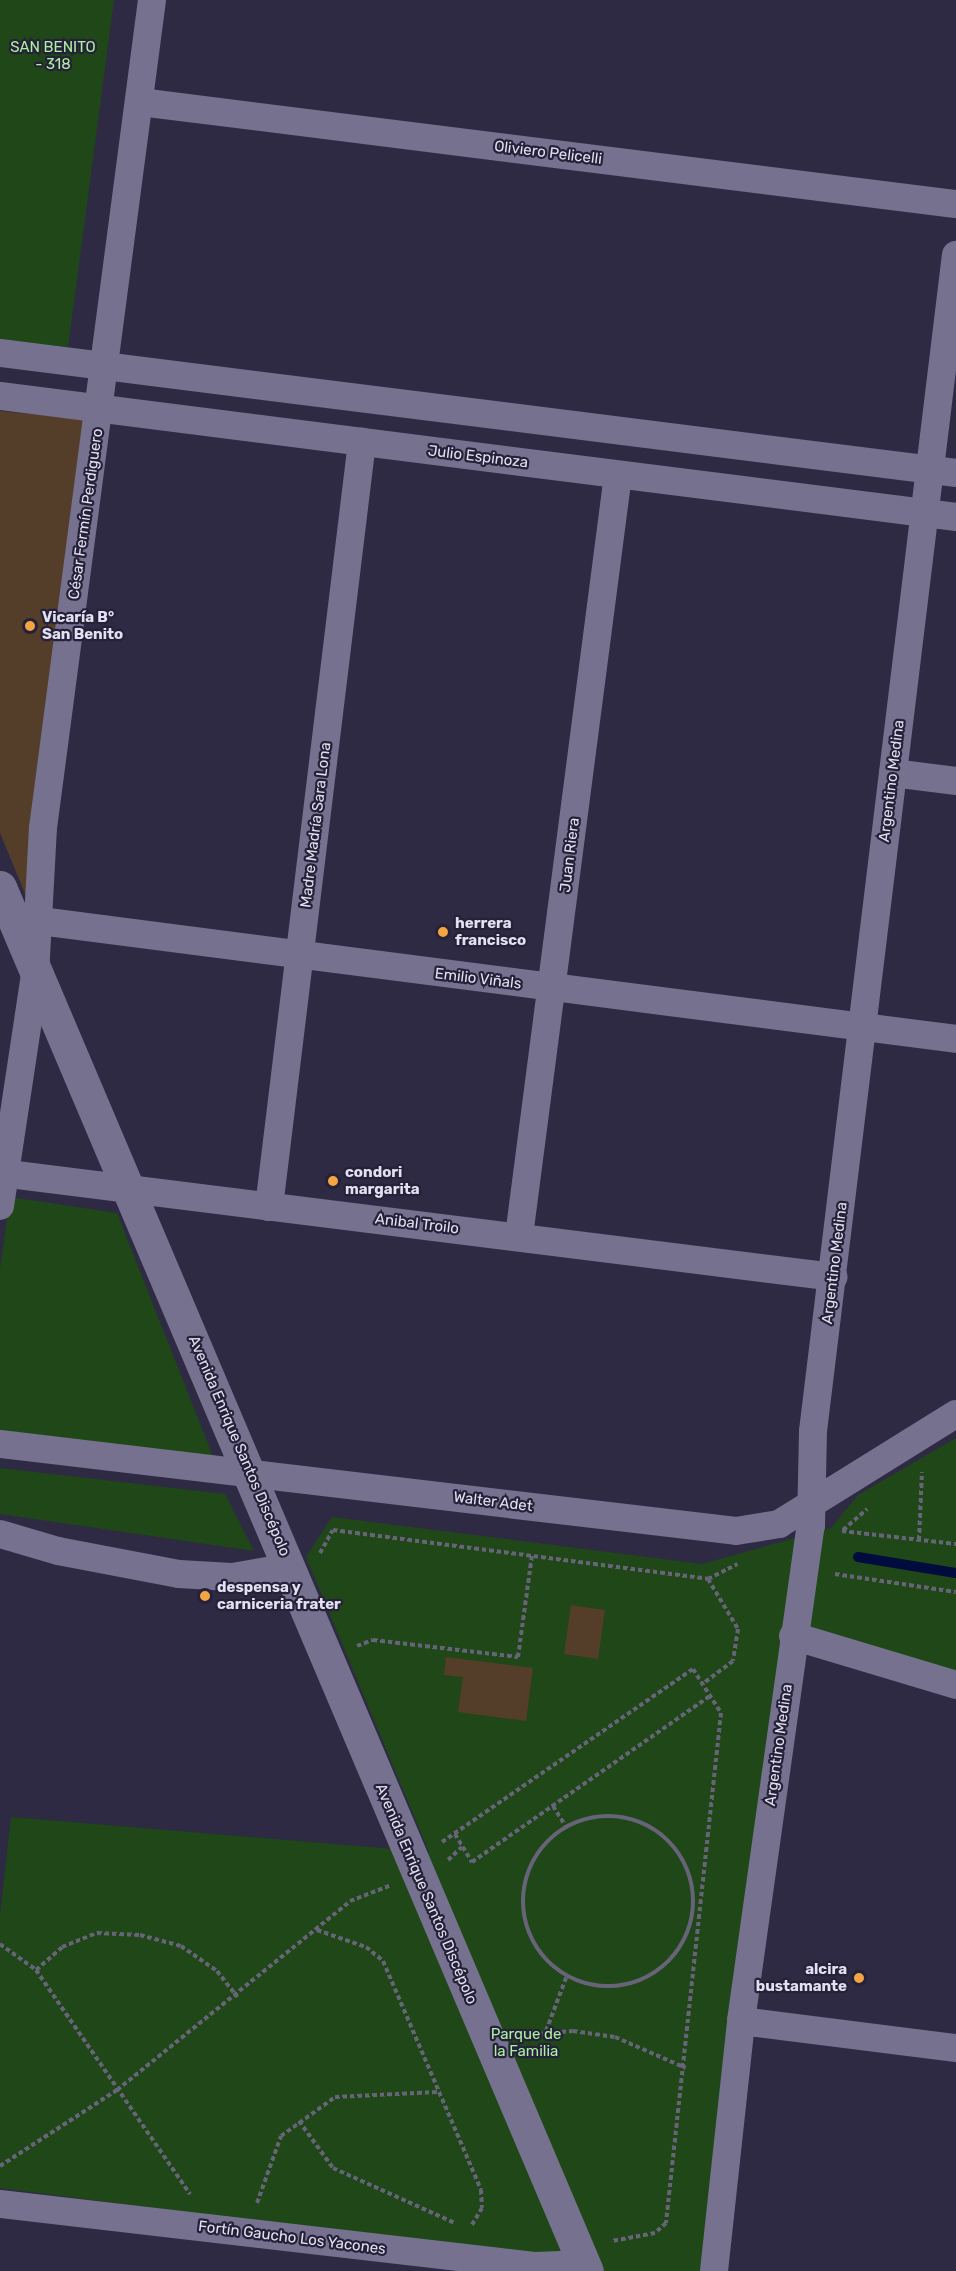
<!DOCTYPE html>
<html>
<head>
<meta charset="utf-8">
<style>
  body { margin:0 }
  #map { position:relative; width:956px; height:2271px; overflow:hidden; background:#2e2a43; font-family:Rubik,sans-serif }
  div>[style] { position:absolute }
  .green>* { inset:0; background:#204718 }
  .stream>* { height:10px; margin:-5px; padding:0 5px; transform-origin:5px; border-radius:5px; background:#000c3d }
  .building>* { inset:0; background:#543d29 }
  .path>* { height:4px; margin-top:-2px; transform-origin:0; background:repeating-linear-gradient(90deg,#67647a 0 4.5px,transparent 0 7.5px) }
  .path>.ring { margin:-2px; padding:0; box-sizing:content-box; background:none; border:4px solid #67647a; border-radius:50% }
  .minor>* { height:28px; margin:-14px; padding:0 14px; transform-origin:14px; border-radius:14px; background:#75718e }
  .secondary>* { height:33px; margin:-16.5px; padding:0 16.5px; transform-origin:16.5px; border-radius:16.5px; background:#75718e }
  .dots>* { width:16px; height:16px; translate:-50% -50%; box-sizing:border-box; border:3px solid #252139; border-radius:50% }
  span { translate:-50% -50%; white-space:nowrap; text-align:center; line-height:1.15; -webkit-text-stroke:4.5px #252139; paint-order:stroke }
  .park-label { font-size:15px; color:#adf0a1 }
  .street-label { font-size:15px; color:#e2e0f1 }
  .poi-label { font-size:15px; color:#e2e0f1; font-weight:700 }
  .left { translate:0 -50%; text-align:left }
  .right { translate:-100% -50%; text-align:right }
</style>
</head>
<body>
<div id="map">
  <div class="green">
    <i style="clip-path:polygon(0 0,114px 0,68px 347px,0 340px)"></i>
    <i style="clip-path:polygon(10px 1197px,117px 1213px,214px 1459px,0 1435px,0 1269px)"></i>
    <i style="clip-path:polygon(956px 1438px,956px 1685px,794px 1636px,714px 2271px,587px 2271px,584px 2264px,0 2188px,0 1916px,11px 1817px,429px 1852px,306px 1557px,332px 1517px,702px 1564px,831px 1528px,858px 1495px)"></i>
    <i style="clip-path:polygon(0 1468px,225px 1494px,254px 1551px,0 1514px)"></i>
  </div>
  <div class="stream">
    <i style="left:858px;top:1557px;width:99px;rotate:9.3deg"></i>
  </div>
  <div class="building">
    <i style="clip-path:polygon(0 411px,87px 419px,26px 896px,0 833px)"></i>
    <i style="clip-path:polygon(571px 1605px,605px 1610px,598px 1659px,564px 1654px)"></i>
    <i style="clip-path:polygon(446px 1657px,533px 1668px,526px 1721px,458px 1712px,463px 1677px,444px 1675px)"></i>
  </div>
  <div class="path">
    <i style="left:843px;top:1530px;width:32px;rotate:-41deg"></i>
    <i style="left:842px;top:1531px;width:115px;rotate:6.5deg"></i>
    <i style="left:919px;top:1540px;width:68px;rotate:-87.5deg"></i>
    <i style="left:320px;top:1553px;width:26px;rotate:-61deg"></i>
    <i style="left:333px;top:1530px;width:378px;rotate:7.4deg"></i>
    <i style="left:708px;top:1579px;width:58px;rotate:59deg"></i>
    <i style="left:738px;top:1629px;width:32px;rotate:99deg"></i>
    <i style="left:733px;top:1661px;width:36px;rotate:143deg"></i>
    <i style="left:835px;top:1574px;width:122px;rotate:8.5deg"></i>
    <i style="left:708px;top:1579px;width:33px;rotate:-27deg"></i>
    <i style="left:357px;top:1646px;width:17px;rotate:-21deg"></i>
    <i style="left:373px;top:1640px;width:146px;rotate:6.7deg"></i>
    <i style="left:518px;top:1657px;width:103px;rotate:-82.2deg"></i>
    <i style="left:553px;top:1806px;width:25px;rotate:58deg"></i>
    <i class="ring" style="left:523px;top:1816px;width:166px;height:166px"></i>
    <i style="left:455px;top:1834px;width:33px;rotate:59deg"></i>
    <i style="left:472px;top:1862px;width:292px;rotate:-34.9deg"></i>
    <i style="left:442px;top:1842px;width:305px;rotate:-34.6deg"></i>
    <i style="left:693px;top:1669px;width:52px;rotate:57.5deg"></i>
    <i style="left:721px;top:1713px;width:513px;rotate:96.16deg"></i>
    <i style="left:666px;top:2223px;width:15px;rotate:138deg"></i>
    <i style="left:655px;top:2233px;width:44px;rotate:169.5deg"></i>
    <i style="left:448px;top:1860px;width:19px;rotate:-43deg"></i>
    <i style="left:317px;top:1930px;width:52px;rotate:19.1deg"></i>
    <i style="left:366px;top:1947px;width:22px;rotate:39deg"></i>
    <i style="left:383px;top:1961px;width:249px;rotate:66.8deg"></i>
    <i style="left:481px;top:2190px;width:18px;rotate:87deg"></i>
    <i style="left:482px;top:2208px;width:21px;rotate:121deg"></i>
    <i style="left:0;top:1944px;width:44px;rotate:35.8deg"></i>
    <i style="left:36px;top:1970px;width:272px;rotate:55.5deg"></i>
    <i style="left:36px;top:1970px;width:35px;rotate:-41deg"></i>
    <i style="left:62px;top:1947px;width:38px;rotate:-22deg"></i>
    <i style="left:97px;top:1933px;width:43px;rotate:2.7deg"></i>
    <i style="left:140px;top:1935px;width:42px;rotate:15deg"></i>
    <i style="left:181px;top:1946px;width:44px;rotate:34.8deg"></i>
    <i style="left:217px;top:1971px;width:33px;rotate:52deg"></i>
    <i style="left:546px;top:2031px;width:60px;rotate:-69.4deg"></i>
    <i style="left:524px;top:2035px;width:49px;rotate:-4.7deg"></i>
    <i style="left:573px;top:2031px;width:42px;rotate:8.1deg"></i>
    <i style="left:615px;top:2037px;width:77px;rotate:23.6deg"></i>
    <i style="left:299px;top:2121px;width:58px;rotate:54.1deg"></i>
    <i style="left:333px;top:2168px;width:134px;rotate:24.3deg"></i>
    <i style="left:0;top:2166px;width:140px;rotate:-33deg"></i>
    <i style="left:117px;top:2090px;width:300px;rotate:-39deg"></i>
    <i style="left:350px;top:1901px;width:42px;rotate:-21deg"></i>
    <i style="left:257px;top:2203px;width:71px;rotate:-70.3deg"></i>
    <i style="left:281px;top:2136px;width:67px;rotate:-35.8deg"></i>
    <i style="left:335px;top:2097px;width:102px;rotate:-2.8deg"></i>
  </div>
  <div class="minor">
    <i style="left:140px;top:102px;width:822px;rotate:7.13deg"></i>
    <i style="left:0;top:353px;width:964px;rotate:7.15deg"></i>
    <i style="left:0;top:396px;width:964px;rotate:7.21deg"></i>
    <i style="left:893px;top:773px;width:64px;rotate:7.2deg"></i>
    <i style="left:17px;top:918px;width:947px;rotate:7.34deg"></i>
    <i style="left:0;top:1173px;width:840px;rotate:7.11deg"></i>
    <i style="left:0;top:1206px;width:234px;rotate:-81.4deg"></i>
    <i style="left:35px;top:975px;width:147px;rotate:-86.9deg"></i>
    <i style="left:43px;top:828px;width:835px;rotate:-82.5deg"></i>
    <i style="left:269px;top:1207px;width:771px;rotate:-83.07deg"></i>
    <i style="left:519px;top:1236px;width:767px;rotate:-82.59deg"></i>
    <i style="left:0;top:1444px;width:741px;rotate:6.74deg"></i>
    <i style="left:736px;top:1531px;width:44px;rotate:-9.2deg"></i>
    <i style="left:779px;top:1524px;width:208px;rotate:-31.9deg"></i>
    <i style="left:0;top:1534px;width:60px;rotate:16.3deg"></i>
    <i style="left:58px;top:1551px;width:123px;rotate:10.8deg"></i>
    <i style="left:179px;top:1574px;width:53px;rotate:3.2deg"></i>
    <i style="left:232px;top:1577px;width:59px;rotate:-9.8deg"></i>
    <i style="left:793px;top:1636px;width:170px;rotate:16.7deg"></i>
    <i style="left:741px;top:2021px;width:217px;rotate:7.2deg"></i>
    <i style="left:0;top:2204px;width:540px;rotate:6.6deg"></i>
    <i style="left:536px;top:2266px;width:48px;rotate:-2.4deg"></i>
    <i style="left:714px;top:2271px;width:251px;rotate:-83.8deg"></i>
    <i style="left:741px;top:2021px;width:500px;rotate:-82deg"></i>
    <i style="left:811px;top:1526px;width:95px;rotate:-88.8deg"></i>
    <i style="left:813px;top:1431px;width:1185px;rotate:-83.07deg"></i>
  </div>
  <div class="secondary">
    <i style="left:0;top:887px;width:1503px;rotate:67.02deg"></i>
  </div>
  <div class="dots">
    <i style="left:30px;top:626px;background:#f3a443"></i>
    <i style="left:443px;top:932px;background:#f3a443"></i>
    <i style="left:333px;top:1181px;background:#f3a443"></i>
    <i style="left:205px;top:1596px;background:#f3a443"></i>
    <i style="left:859px;top:1978px;background:#f3a443"></i>
  </div>
  <div class="park-label">
    <span style="left:53px;top:56px">SAN BENITO<br>- 318</span>
    <span style="left:526px;top:2043px">Parque de<br>la Familia</span>
  </div>
  <div class="street-label">
    <span style="left:548px;top:153px;rotate:7deg">Oliviero Pelicelli</span>
    <span style="left:478px;top:457px;rotate:7deg">Julio Espinoza</span>
    <span style="left:86px;top:514px;rotate:-82deg">César Fermín Perdiguero</span>
    <span style="left:892px;top:781px;rotate:-83deg">Argentino Medina</span>
    <span style="left:316px;top:825px;rotate:-83deg">Madre Madría Sara Lona</span>
    <span style="left:570px;top:855px;rotate:-83deg">Juan Riera</span>
    <span style="left:478px;top:979px;rotate:7deg">Emilio Viñals</span>
    <span style="left:417px;top:1224px;rotate:7deg">Anibal Troilo</span>
    <span style="left:835px;top:1263px;rotate:-83deg">Argentino Medina</span>
    <span style="left:239px;top:1446px;rotate:67deg">Avenida Enrique Santos Discépolo</span>
    <span style="left:493px;top:1502px;rotate:7deg">Walter Adet</span>
    <span style="left:779px;top:1745px;rotate:-82deg">Argentino Medina</span>
    <span style="left:426px;top:1894px;rotate:67deg">Avenida Enrique Santos Discépolo</span>
    <span style="left:292px;top:2238px;rotate:7deg">Fortín Gaucho Los Yacones</span>
  </div>
  <div class="poi-label">
    <span class="left" style="left:42px;top:626px">Vicaría B°<br>San Benito</span>
    <span class="left" style="left:455px;top:932px">herrera<br>francisco</span>
    <span class="left" style="left:345px;top:1181px">condori<br>margarita</span>
    <span class="left" style="left:217px;top:1596px">despensa y<br>carniceria frater</span>
    <span class="right" style="left:847px;top:1978px">alcira<br>bustamante</span>
  </div>
</div>
</body>
</html>
